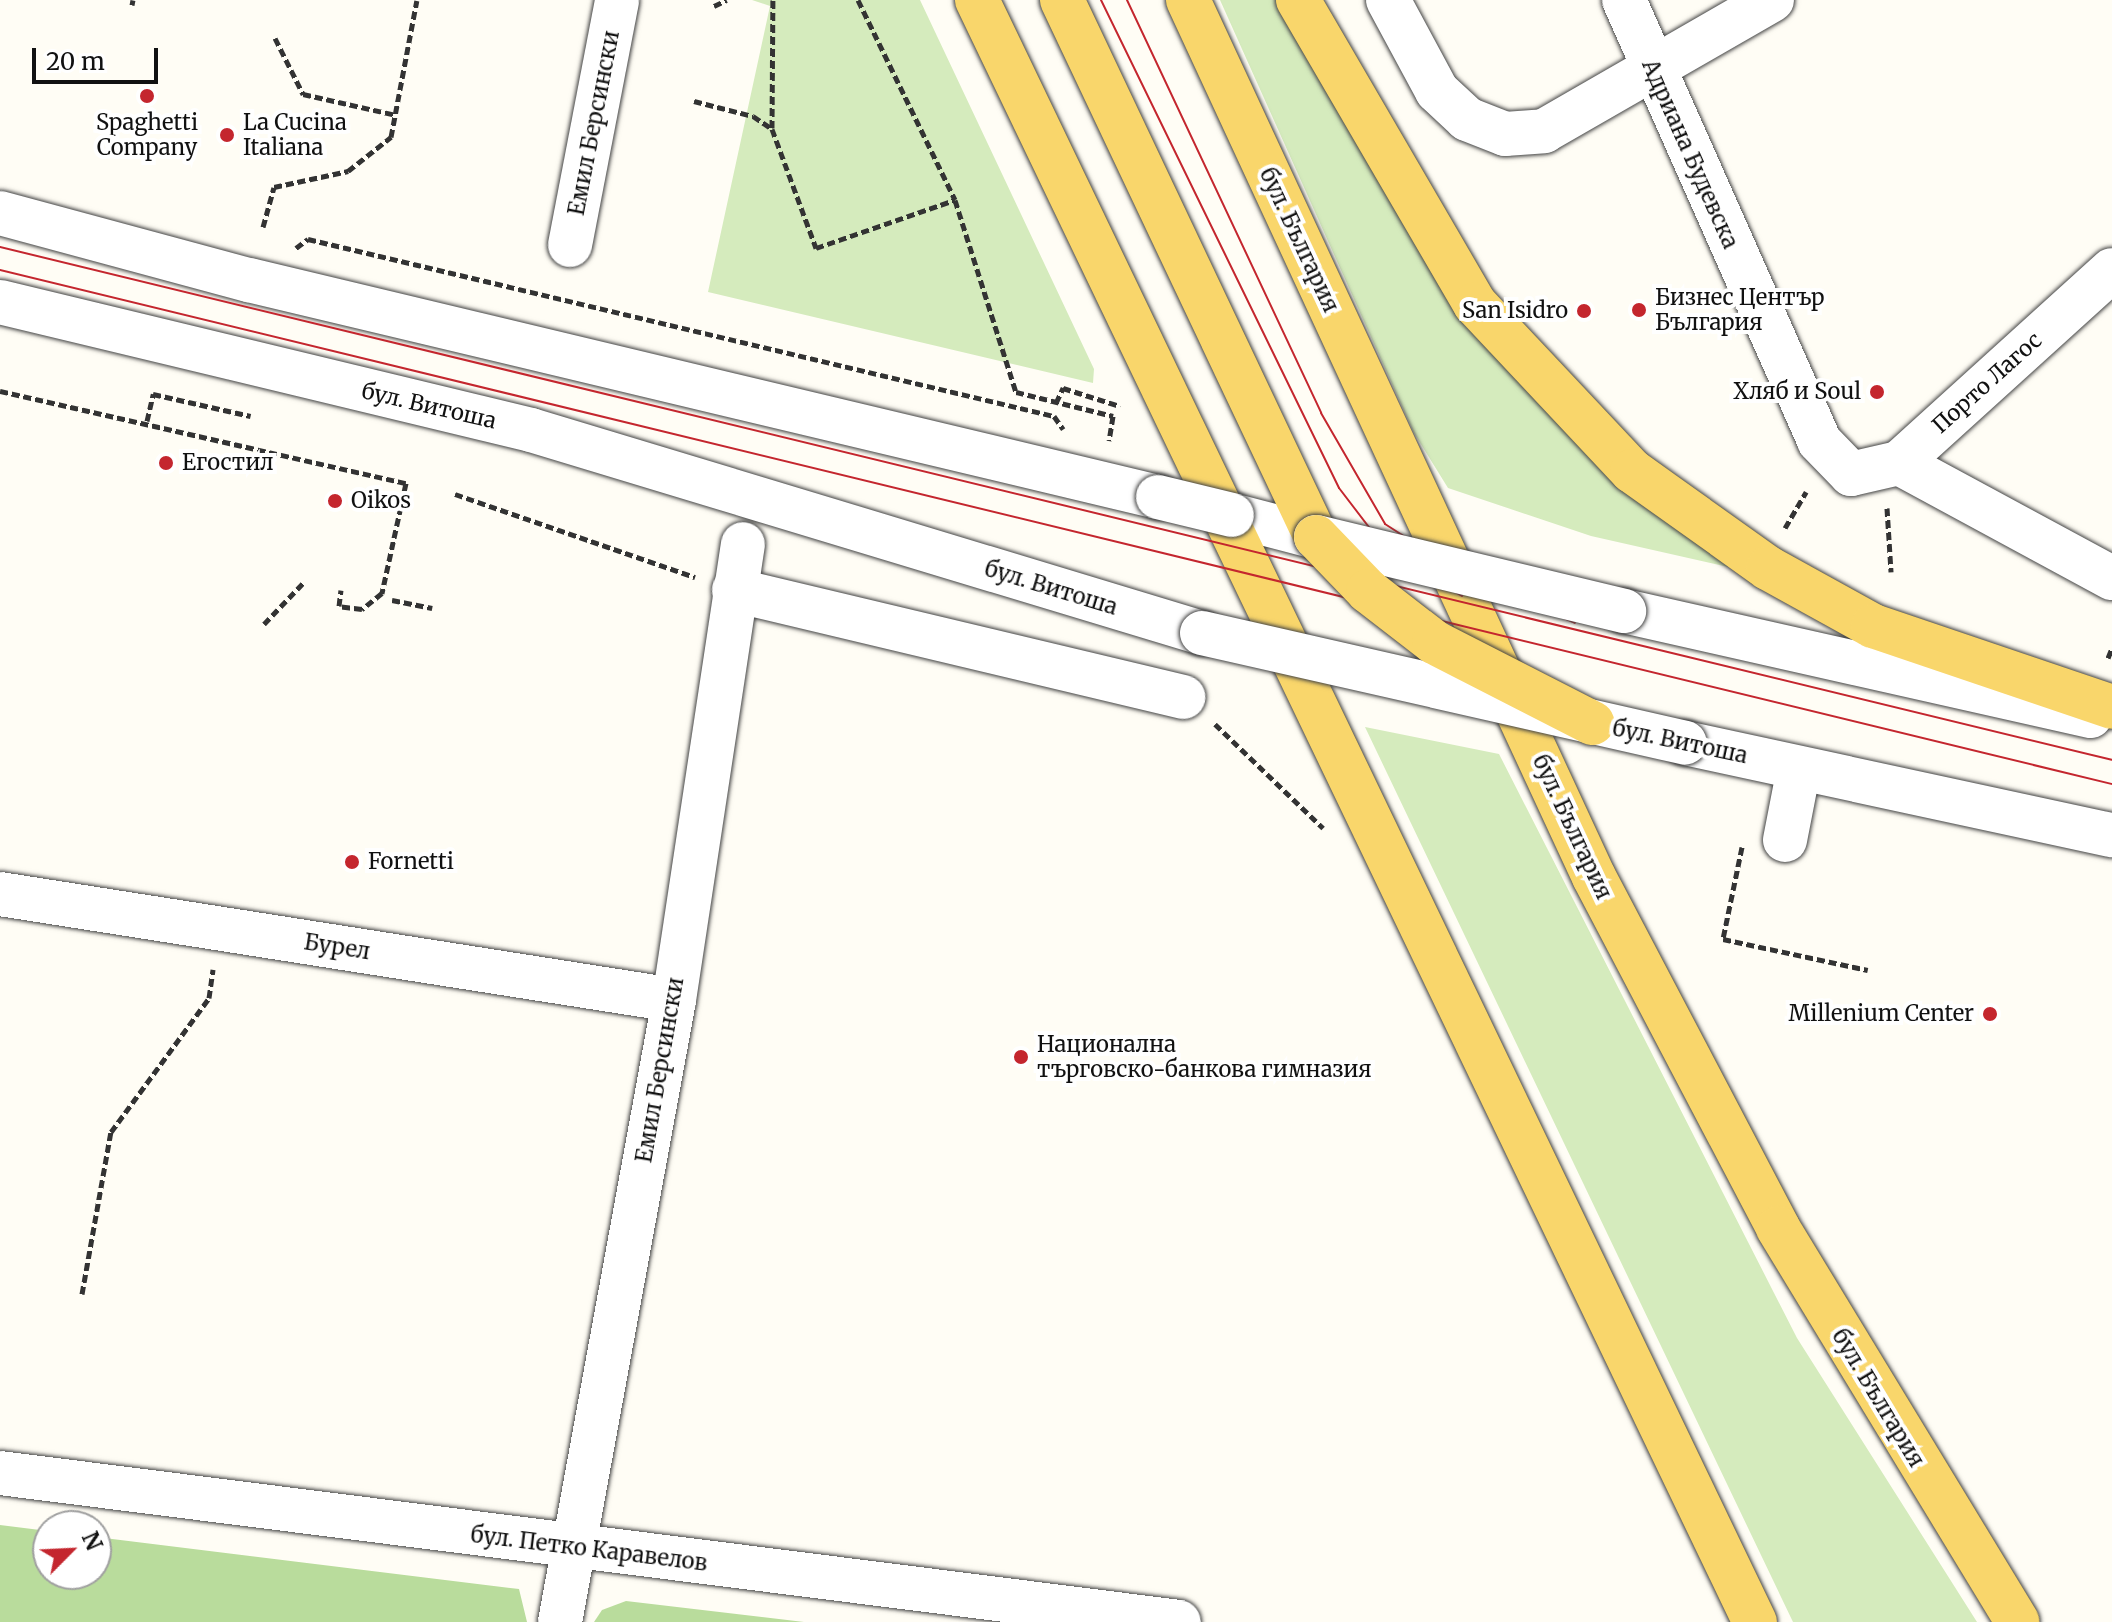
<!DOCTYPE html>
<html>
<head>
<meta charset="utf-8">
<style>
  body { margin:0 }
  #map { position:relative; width:2112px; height:1622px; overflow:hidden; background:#fffdf5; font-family:Merriweather,serif }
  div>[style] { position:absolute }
  .green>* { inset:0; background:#d5ebbd }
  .forest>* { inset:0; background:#b9dc9c }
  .path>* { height:5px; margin-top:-2.5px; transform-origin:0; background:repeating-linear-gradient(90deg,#333 0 8px,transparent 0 12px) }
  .roads { filter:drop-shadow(0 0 2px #444) drop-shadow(0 0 2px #444) }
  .minor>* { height:44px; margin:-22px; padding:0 22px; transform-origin:22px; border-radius:22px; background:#fff }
  .major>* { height:44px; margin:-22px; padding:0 22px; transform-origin:22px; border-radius:22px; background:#f9d66b }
  .tram>* { height:2px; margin:-1px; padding:0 1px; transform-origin:1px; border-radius:1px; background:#c4262e }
  .bridges { filter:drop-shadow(0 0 2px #444) drop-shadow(0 0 2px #444) }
  .minor-bridge>* { height:44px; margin:-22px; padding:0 22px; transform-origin:22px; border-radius:22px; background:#fff }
  .major-bridge>* { height:44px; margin:-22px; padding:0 22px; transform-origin:22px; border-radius:22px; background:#f9d66b }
  .dots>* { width:22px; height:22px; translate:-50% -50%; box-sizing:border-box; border:4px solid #fff; border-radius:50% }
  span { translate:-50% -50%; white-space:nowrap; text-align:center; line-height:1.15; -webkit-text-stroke:8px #fff; paint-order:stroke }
  .poi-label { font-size:22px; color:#111 }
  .left { translate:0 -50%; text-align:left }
  .right { translate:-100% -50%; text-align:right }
  .street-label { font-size:22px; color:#111 }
  .north { position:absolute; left:32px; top:1510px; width:80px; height:80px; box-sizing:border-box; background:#fff; border:2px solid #a0a0a0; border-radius:50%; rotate:66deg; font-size:22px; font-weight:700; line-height:32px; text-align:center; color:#111 }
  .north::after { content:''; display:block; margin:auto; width:28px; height:36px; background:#c4262e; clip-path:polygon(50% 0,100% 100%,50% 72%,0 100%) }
  .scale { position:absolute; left:32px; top:48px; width:126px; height:36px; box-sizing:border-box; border:4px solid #111; border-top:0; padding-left:10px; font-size:24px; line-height:28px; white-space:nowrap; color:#111; -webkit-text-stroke:6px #fff; paint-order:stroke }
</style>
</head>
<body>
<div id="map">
  <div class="green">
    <i style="clip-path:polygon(752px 0,920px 0,1094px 369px,1093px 383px,708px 292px,770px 6px)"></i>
    <i style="clip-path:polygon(1220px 0,1279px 0,1406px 229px,1495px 354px,1680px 532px,1737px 569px,1591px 536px,1448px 488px,1414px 433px)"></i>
    <i style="clip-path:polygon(1365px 727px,1499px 754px,1797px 1338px,1977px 1622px,1793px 1622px)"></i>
  </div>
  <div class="forest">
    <i style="clip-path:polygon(0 1525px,48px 1531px,48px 1574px,96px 1574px,96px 1537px,519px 1589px,527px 1622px,0 1622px)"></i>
    <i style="clip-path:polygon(626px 1601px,804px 1622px,594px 1622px,602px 1610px)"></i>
  </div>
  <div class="path">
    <i style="left:858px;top:0;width:222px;rotate:64.1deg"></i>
    <i style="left:955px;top:200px;width:201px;rotate:72.4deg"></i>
    <i style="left:1016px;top:392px;width:100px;rotate:13.9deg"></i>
    <i style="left:1113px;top:416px;width:25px;rotate:99deg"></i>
    <i style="left:132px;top:5px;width:5px;rotate:-79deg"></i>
    <i style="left:714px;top:6px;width:14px;rotate:-25deg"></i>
    <i style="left:275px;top:38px;width:63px;rotate:63.4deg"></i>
    <i style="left:303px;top:94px;width:95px;rotate:12.7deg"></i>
    <i style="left:694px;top:101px;width:61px;rotate:14.3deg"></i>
    <i style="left:753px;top:116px;width:23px;rotate:34deg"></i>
    <i style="left:772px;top:129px;width:127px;rotate:69.7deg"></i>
    <i style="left:816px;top:248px;width:147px;rotate:-19.1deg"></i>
    <i style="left:772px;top:128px;width:128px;rotate:-89.6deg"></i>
    <i style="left:263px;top:227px;width:41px;rotate:-74.6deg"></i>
    <i style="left:274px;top:187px;width:76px;rotate:-12.2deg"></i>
    <i style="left:348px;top:171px;width:55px;rotate:-38.3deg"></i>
    <i style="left:391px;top:137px;width:139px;rotate:-79.3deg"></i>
    <i style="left:296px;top:248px;width:15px;rotate:-37deg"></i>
    <i style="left:308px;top:239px;width:767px;rotate:13.35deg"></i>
    <i style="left:1054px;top:416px;width:16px;rotate:55deg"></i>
    <i style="left:0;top:391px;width:416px;rotate:12.8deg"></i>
    <i style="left:406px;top:483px;width:113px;rotate:102.3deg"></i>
    <i style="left:382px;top:593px;width:26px;rotate:141deg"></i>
    <i style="left:362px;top:609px;width:23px;rotate:-173deg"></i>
    <i style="left:339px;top:606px;width:16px;rotate:-83deg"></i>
    <i style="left:1056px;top:403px;width:17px;rotate:-65deg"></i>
    <i style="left:1063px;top:388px;width:60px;rotate:17.5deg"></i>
    <i style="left:147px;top:421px;width:28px;rotate:-77deg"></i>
    <i style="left:153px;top:394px;width:100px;rotate:12.7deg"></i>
    <i style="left:455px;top:494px;width:254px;rotate:19.1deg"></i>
    <i style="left:1887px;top:508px;width:64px;rotate:86.4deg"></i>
    <i style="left:1785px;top:528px;width:42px;rotate:-59.7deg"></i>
    <i style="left:392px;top:600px;width:41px;rotate:11.3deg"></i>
    <i style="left:264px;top:624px;width:57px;rotate:-46.4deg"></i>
    <i style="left:2108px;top:658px;width:11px;rotate:-68deg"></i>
    <i style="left:1215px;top:724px;width:150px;rotate:43.9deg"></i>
    <i style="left:1742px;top:847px;width:94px;rotate:101.7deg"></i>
    <i style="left:1723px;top:939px;width:148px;rotate:12.1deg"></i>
    <i style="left:82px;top:1294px;width:165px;rotate:-79.9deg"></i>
    <i style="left:111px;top:1132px;width:166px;rotate:-53.8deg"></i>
    <i style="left:209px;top:998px;width:29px;rotate:-82deg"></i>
  </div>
  <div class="roads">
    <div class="minor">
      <i style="left:1388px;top:0;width:103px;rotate:61.7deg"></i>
      <i style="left:1437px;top:91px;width:41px;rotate:43deg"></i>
      <i style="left:1467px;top:119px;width:41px;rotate:21.5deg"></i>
      <i style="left:1505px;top:134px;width:39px;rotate:-4deg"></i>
      <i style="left:1544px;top:131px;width:263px;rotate:-29.9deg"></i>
      <i style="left:1624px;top:0;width:482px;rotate:66.1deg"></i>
      <i style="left:1819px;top:441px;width:46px;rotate:45.9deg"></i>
      <i style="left:1851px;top:474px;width:49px;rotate:-12.9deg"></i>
      <i style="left:1899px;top:463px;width:287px;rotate:-42.2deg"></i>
      <i style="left:0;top:213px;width:258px;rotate:15.1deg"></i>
      <i style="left:249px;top:280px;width:935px;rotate:13.43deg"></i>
      <i style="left:570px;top:245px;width:249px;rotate:-79.1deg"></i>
      <i style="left:0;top:302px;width:546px;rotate:13.55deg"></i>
      <i style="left:531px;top:430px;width:701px;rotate:16.83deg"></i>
      <i style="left:1899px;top:463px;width:242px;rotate:28.4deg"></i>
      <i style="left:1232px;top:515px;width:87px;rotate:14.7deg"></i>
      <i style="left:734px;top:590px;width:462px;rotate:13.4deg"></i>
      <i style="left:1624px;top:611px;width:478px;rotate:12.7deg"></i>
      <i style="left:1685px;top:743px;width:437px;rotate:12.2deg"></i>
      <i style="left:1785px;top:840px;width:73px;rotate:-79deg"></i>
      <i style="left:0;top:894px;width:682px;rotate:8.94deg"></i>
      <i style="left:0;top:1473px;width:1188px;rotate:7.2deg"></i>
      <i style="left:560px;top:1622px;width:632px;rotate:-79.61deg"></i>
      <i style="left:674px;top:1000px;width:461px;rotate:-81.4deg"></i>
    </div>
    <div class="major">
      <i style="left:977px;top:0;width:1799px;rotate:64.38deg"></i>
      <i style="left:1062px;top:0;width:594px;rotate:64.69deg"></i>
      <i style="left:1188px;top:0;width:966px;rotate:65.16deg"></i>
      <i style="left:1594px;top:877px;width:396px;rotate:62.3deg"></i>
      <i style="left:1778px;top:1228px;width:461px;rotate:58.7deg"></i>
      <i style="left:1298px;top:0;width:352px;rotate:59.8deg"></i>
      <i style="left:1475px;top:304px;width:229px;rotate:46.8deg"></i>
      <i style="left:1632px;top:471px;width:167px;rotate:35.5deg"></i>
      <i style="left:1768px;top:568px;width:120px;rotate:28.9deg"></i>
      <i style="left:1873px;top:626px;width:252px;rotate:18.7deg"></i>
    </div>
  </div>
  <div class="tram">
    <i style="left:1101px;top:0;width:543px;rotate:64deg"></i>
    <i style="left:1339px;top:488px;width:81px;rotate:52.6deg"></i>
    <i style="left:1388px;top:552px;width:86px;rotate:30.7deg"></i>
    <i style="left:1127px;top:0;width:456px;rotate:64.8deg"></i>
    <i style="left:1321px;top:413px;width:128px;rotate:60deg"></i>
    <i style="left:1385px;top:524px;width:93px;rotate:32.7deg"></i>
    <i style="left:1463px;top:574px;width:122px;rotate:23.6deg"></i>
    <i style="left:0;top:247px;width:2173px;rotate:13.65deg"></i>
    <i style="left:0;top:270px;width:2174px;rotate:13.68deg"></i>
  </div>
  <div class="bridges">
    <div class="minor-bridge">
      <i style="left:1158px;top:497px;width:76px;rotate:13.7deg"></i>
      <i style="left:1316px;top:537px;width:317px;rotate:13.5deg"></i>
      <i style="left:1202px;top:633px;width:495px;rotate:12.8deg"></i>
    </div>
    <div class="major-bridge">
      <i style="left:1316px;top:537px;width:75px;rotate:46.1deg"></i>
      <i style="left:1368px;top:591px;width:83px;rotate:37.7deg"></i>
      <i style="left:1434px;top:642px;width:178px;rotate:27.1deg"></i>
    </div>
  </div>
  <div class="dots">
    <i style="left:147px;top:96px;background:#c4262e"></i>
    <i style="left:227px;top:135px;background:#c4262e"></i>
    <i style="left:1639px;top:310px;background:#c4262e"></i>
    <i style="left:1584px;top:311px;background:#c4262e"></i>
    <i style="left:1877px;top:392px;background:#c4262e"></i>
    <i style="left:166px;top:463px;background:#c4262e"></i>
    <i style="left:335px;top:501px;background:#c4262e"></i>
    <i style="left:352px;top:862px;background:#c4262e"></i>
    <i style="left:1990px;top:1014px;background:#c4262e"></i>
    <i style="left:1021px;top:1057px;background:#c4262e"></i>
  </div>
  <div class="poi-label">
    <span style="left:147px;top:135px">Spaghetti<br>Company</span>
    <span class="left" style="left:243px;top:135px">La Cucina<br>Italiana</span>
    <span class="left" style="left:1655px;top:310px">Бизнес Център<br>България</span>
    <span class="right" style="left:1568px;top:311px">San Isidro</span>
    <span class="right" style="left:1861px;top:392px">Хляб и Soul</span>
    <span class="left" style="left:182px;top:463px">Егостил</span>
    <span class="left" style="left:351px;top:501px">Oikos</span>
    <span class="left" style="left:368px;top:862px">Fornetti</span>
    <span class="right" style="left:1974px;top:1014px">Millenium Center</span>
    <span class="left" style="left:1037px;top:1057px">Национална<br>търговско-банкова гимназия</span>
  </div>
  <div class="street-label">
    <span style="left:594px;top:123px;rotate:-79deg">Емил Берсински</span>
    <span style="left:1690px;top:154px;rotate:66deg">Адриана Будевска</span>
    <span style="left:1299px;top:240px;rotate:65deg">бул. България</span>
    <span style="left:1987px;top:383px;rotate:-42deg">Порто Лагос</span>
    <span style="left:429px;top:406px;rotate:13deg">бул. Витоша</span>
    <span style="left:1051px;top:588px;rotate:17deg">бул. Витоша</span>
    <span style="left:1680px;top:742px;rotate:12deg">бул. Витоша</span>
    <span style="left:1572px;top:827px;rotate:65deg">бул. България</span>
    <span style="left:337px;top:947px;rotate:9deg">Бурел</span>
    <span style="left:660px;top:1070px;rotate:-80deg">Емил Берсински</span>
    <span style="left:1878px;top:1398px;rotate:59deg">бул. България</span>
    <span style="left:589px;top:1549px;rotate:7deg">бул. Петко Каравелов</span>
  </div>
  <div class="north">N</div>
  <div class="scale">20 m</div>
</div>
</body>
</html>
